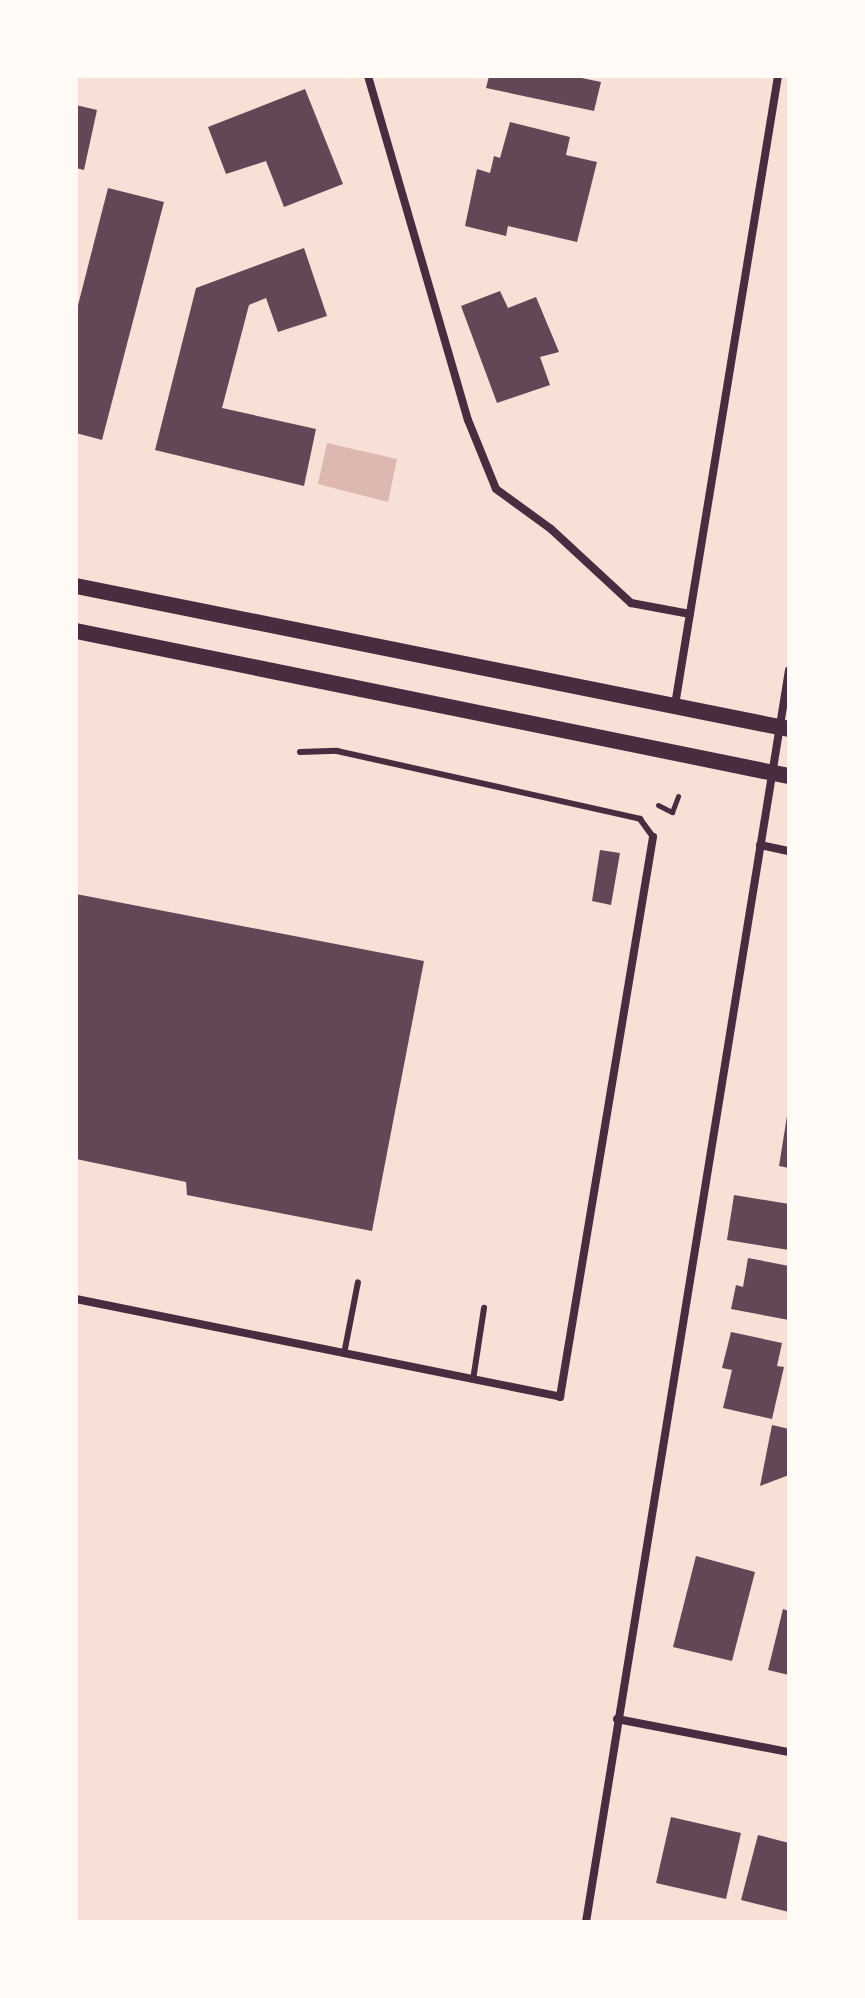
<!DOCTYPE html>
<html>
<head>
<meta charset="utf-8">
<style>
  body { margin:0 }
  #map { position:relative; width:865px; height:1998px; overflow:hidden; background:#f7e1d7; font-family:"Open Sans",sans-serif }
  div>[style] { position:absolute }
  .water>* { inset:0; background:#dcb8b0 }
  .building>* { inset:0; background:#644757 }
  .path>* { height:5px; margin:-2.5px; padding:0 2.5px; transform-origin:2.5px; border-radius:2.5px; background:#4a2c40 }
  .service>* { height:6px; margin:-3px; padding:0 3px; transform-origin:3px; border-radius:3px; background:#4a2c40 }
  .minor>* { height:8px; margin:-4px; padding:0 4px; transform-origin:4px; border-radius:4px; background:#4a2c40 }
  .secondary>* { height:16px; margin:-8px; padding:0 8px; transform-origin:8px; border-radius:8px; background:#4a2c40 }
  span { translate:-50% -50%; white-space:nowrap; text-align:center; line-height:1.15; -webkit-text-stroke:6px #fffaf5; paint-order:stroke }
  .frame { position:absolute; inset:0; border:78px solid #fffaf5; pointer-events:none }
</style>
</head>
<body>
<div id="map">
  <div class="water">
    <i style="clip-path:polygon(327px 443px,397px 459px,388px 502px,318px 484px)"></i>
  </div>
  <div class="building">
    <i style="clip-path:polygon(489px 76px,572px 76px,601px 82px,594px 111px,486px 88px)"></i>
    <i style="clip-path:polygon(305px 89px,343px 184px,284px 207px,266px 161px,226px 174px,208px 127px)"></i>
    <i style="clip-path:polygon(76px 105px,97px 110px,84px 170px,76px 168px)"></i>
    <i style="clip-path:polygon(510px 122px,570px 137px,566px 155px,597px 162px,577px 242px,508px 226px,506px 236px,465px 226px,477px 169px,490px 173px,494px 156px,500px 158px)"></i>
    <i style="clip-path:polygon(108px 188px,164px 202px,102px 440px,76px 433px,76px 313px)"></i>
    <i style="clip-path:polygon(304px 248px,327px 316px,278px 332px,266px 298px,249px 305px,222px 408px,316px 429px,304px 486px,155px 450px,196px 288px)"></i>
    <i style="clip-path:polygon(500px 291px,508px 308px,536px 297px,559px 352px,540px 357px,550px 385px,497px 403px,461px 306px)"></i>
    <i style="clip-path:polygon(600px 850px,620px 853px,611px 905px,592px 901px)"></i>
    <i style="clip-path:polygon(76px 894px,424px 961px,372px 1231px,187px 1195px,186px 1182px,76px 1159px)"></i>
    <i style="clip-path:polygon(787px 1116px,789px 1116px,789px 1168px,779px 1166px)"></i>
    <i style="clip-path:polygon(734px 1195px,789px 1204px,789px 1250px,727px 1240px)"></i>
    <i style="clip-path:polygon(748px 1258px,789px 1266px,789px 1320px,731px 1309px,736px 1285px,743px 1287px)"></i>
    <i style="clip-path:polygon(731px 1332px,782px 1343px,777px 1366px,784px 1367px,772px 1419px,723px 1408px,732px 1370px,722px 1368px)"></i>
    <i style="clip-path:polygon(772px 1425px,789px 1429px,789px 1475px,760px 1486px)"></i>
    <i style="clip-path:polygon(696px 1556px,755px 1572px,732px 1661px,673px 1647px)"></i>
    <i style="clip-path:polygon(783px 1609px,789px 1611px,789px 1675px,768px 1670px)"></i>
    <i style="clip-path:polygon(671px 1817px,741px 1833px,726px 1899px,656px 1883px)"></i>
    <i style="clip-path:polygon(758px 1835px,789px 1843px,789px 1912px,741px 1900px)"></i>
  </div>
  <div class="path">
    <i style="left:658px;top:805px;width:16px;rotate:27deg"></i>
    <i style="left:672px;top:812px;width:17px;rotate:-69deg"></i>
  </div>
  <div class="service">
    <i style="left:300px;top:752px;width:37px;rotate:-2deg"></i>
    <i style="left:337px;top:751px;width:311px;rotate:12.6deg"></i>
    <i style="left:640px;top:819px;width:22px;rotate:54deg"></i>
    <i style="left:344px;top:1354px;width:73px;rotate:-79deg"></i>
    <i style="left:473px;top:1380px;width:73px;rotate:-81.3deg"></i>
  </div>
  <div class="minor">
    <i style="left:368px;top:76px;width:358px;rotate:73.8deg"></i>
    <i style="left:468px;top:420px;width:74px;rotate:67.9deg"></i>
    <i style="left:496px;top:489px;width:68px;rotate:36deg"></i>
    <i style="left:551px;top:529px;width:109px;rotate:42.8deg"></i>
    <i style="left:631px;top:603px;width:60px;rotate:10.6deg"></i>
    <i style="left:675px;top:705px;width:637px;rotate:-80.7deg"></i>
    <i style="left:760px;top:845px;width:30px;rotate:12deg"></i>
    <i style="left:76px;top:1299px;width:494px;rotate:11.4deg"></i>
    <i style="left:560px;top:1397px;width:568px;rotate:-80.57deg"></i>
    <i style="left:617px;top:1719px;width:175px;rotate:10.9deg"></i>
    <i style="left:586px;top:1922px;width:1268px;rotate:-80.79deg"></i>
  </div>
  <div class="secondary">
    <i style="left:76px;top:586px;width:727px;rotate:11.34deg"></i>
    <i style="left:76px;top:631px;width:728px;rotate:11.5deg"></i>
  </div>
  <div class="frame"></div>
</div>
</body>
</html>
